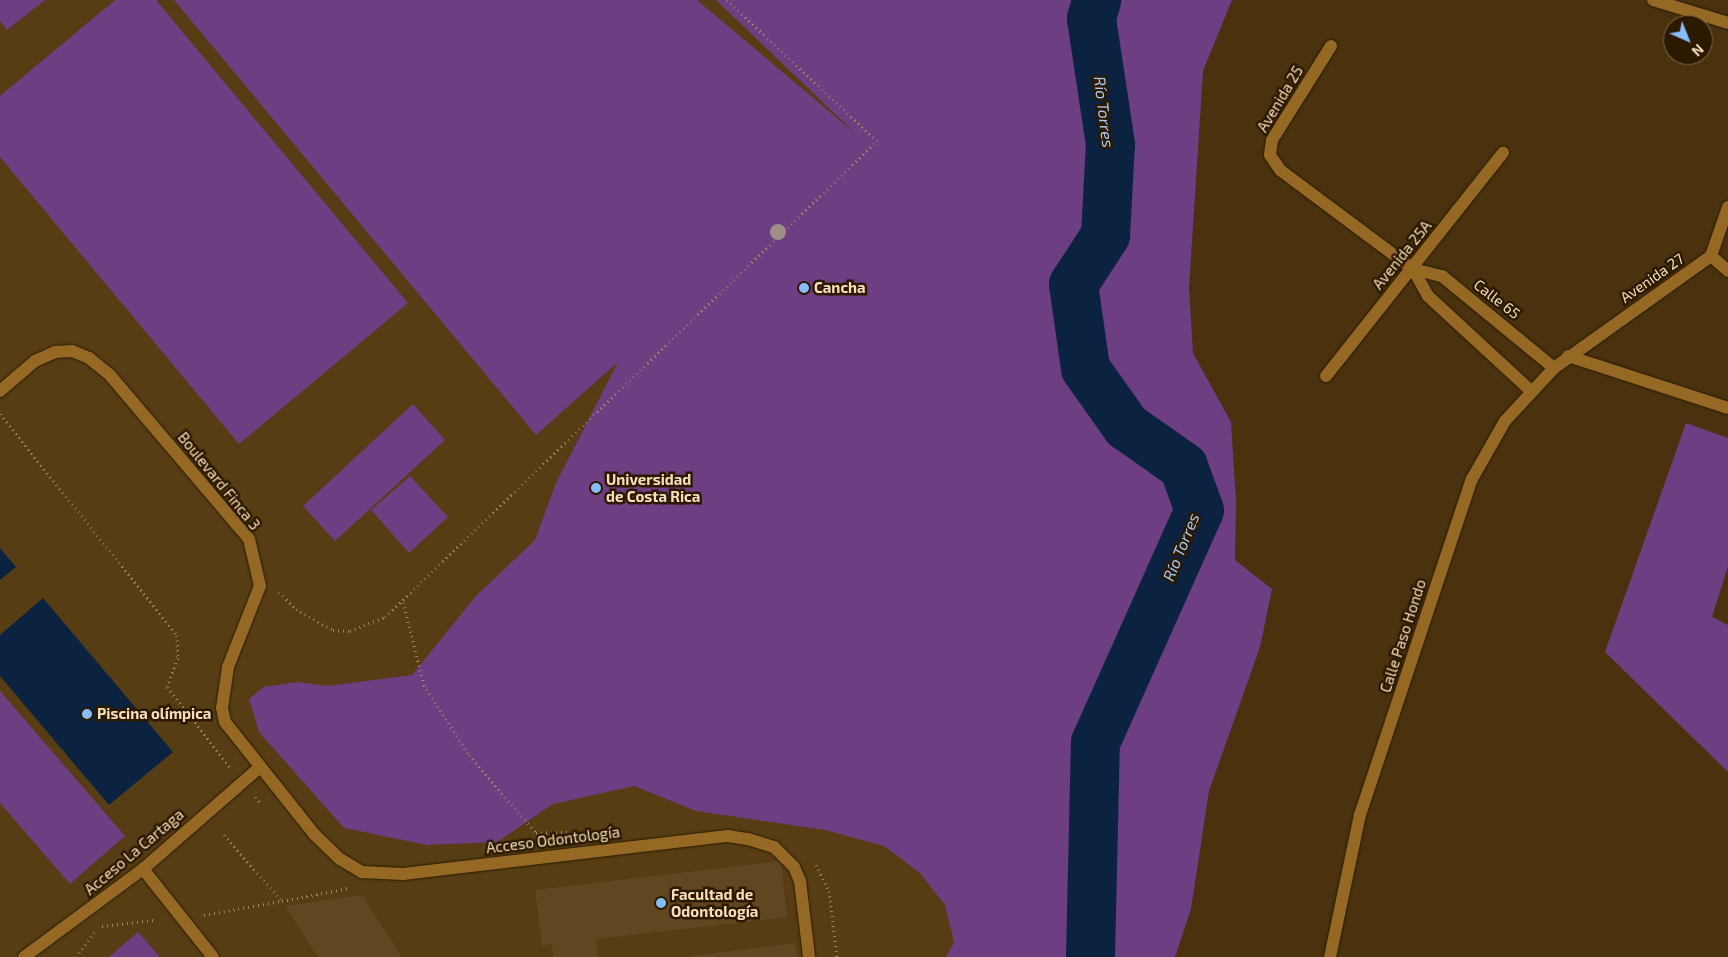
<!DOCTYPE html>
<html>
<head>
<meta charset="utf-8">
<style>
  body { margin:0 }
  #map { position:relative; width:1728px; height:957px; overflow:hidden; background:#49320d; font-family:"Exo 2",sans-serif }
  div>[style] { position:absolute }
  .built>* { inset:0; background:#573d13 }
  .green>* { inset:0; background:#6d3e82 }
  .water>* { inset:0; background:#0b2341 }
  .river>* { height:49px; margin:-24.5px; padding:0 24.5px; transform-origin:24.5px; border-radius:24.5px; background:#0b2341 }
  .building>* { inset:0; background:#614721 }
  .path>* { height:3px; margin-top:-1.5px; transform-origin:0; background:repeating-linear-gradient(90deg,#9d8562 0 1px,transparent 0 5px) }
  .roads { filter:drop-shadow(0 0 1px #2a1c06) drop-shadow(0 0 1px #2a1c06) }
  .minor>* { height:12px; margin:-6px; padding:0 6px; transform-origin:6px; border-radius:6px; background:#956923 }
  .trees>* { width:16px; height:16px; margin:-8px; border-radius:50%; background:#a18d8a }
  .dots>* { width:14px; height:14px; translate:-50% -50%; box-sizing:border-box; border:2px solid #2c1a00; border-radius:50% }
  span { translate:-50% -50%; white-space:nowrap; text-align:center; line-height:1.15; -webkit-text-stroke:5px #2c1a00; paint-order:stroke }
  .street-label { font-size:15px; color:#f6debd }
  .poi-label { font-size:15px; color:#f6debd; font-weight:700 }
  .left { translate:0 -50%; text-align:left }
  .water-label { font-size:16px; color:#a6caf8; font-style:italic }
  .north { position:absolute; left:1663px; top:15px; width:50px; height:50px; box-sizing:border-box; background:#2c1a00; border:1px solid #7d684c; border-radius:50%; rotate:136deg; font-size:14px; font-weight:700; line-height:20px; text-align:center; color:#f6debd }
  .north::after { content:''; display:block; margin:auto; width:18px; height:22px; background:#88bbfc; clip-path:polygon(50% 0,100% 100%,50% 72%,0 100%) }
</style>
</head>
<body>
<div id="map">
  <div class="built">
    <i style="clip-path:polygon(0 0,1096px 0,1090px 957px,0 957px)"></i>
  </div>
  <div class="green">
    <i style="clip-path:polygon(0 0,45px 0,7px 30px,0 21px)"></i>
    <i style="clip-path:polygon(115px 0,156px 0,408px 303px,239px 444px,0 157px,0 96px)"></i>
    <i style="clip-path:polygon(174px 0,697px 0,857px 135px,716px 0,1232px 0,1203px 71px,1189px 288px,1193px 353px,1231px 422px,1236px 501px,1235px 560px,1272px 589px,1260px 647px,1209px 791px,1191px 909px,1175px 957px,946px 957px,954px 942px,945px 905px,920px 873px,884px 846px,825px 830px,696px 811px,634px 786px,553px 804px,497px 842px,427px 845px,344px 828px,259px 732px,249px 699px,264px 687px,298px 682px,328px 686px,412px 675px,476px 596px,535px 540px,556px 483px,618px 362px,536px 435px)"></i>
    <i style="clip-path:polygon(413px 404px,445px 440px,335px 541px,303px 506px)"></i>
    <i style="clip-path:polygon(1686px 423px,1728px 438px,1728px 566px,1712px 617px,1728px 625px,1728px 772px,1605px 652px)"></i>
    <i style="clip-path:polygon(410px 476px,448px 517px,409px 553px,371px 510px)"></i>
    <i style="clip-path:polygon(0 691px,125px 836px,70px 884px,0 803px)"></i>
    <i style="clip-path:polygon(138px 932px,160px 957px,109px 957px)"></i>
  </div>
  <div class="water">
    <i style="clip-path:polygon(0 548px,16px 567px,0 580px)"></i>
    <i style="clip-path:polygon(43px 598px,173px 752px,109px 805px,0 676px,0 635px)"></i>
  </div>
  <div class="river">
    <i style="left:1090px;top:957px;width:215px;rotate:-88.7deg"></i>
    <i style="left:1095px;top:742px;width:254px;rotate:-65.9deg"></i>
    <i style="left:1199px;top:510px;width:47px;rotate:-110deg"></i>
    <i style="left:1183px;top:466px;width:70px;rotate:-144.9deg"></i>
    <i style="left:1126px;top:426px;width:71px;rotate:-125.3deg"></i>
    <i style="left:1085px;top:368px;width:85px;rotate:-98.1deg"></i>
    <i style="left:1073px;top:284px;width:59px;rotate:-56.9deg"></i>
    <i style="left:1105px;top:235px;width:91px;rotate:-86.9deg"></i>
    <i style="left:1110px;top:144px;width:127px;rotate:-98.6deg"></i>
    <i style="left:1091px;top:18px;width:19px;rotate:-74deg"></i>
  </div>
  <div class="building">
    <i style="clip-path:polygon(781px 861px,787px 917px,596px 939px,598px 957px,553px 957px,552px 944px,542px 946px,535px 890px)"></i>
    <i style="clip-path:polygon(362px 895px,402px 957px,318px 957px,285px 906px)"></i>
    <i style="clip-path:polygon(795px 943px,797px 957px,691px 957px,691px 956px)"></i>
  </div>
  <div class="path">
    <i style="left:0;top:414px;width:283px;rotate:51.3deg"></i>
    <i style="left:177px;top:635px;width:23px;rotate:88deg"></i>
    <i style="left:178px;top:658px;width:31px;rotate:111deg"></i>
    <i style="left:167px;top:687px;width:102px;rotate:51.8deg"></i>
    <i style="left:279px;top:592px;width:24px;rotate:45deg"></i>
    <i style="left:296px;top:609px;width:43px;rotate:29.6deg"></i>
    <i style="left:333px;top:630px;width:17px;rotate:3deg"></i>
    <i style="left:350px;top:631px;width:38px;rotate:-22deg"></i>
    <i style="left:385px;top:617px;width:685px;rotate:-44.05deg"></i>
    <i style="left:877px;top:141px;width:206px;rotate:-136.8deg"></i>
    <i style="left:403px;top:602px;width:86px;rotate:75.8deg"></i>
    <i style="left:424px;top:685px;width:83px;rotate:57.3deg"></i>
    <i style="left:469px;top:755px;width:103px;rotate:49.3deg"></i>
    <i style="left:536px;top:833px;width:45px;rotate:-2.5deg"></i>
    <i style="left:255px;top:797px;width:8px;rotate:50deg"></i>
    <i style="left:224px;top:835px;width:88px;rotate:48.7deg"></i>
    <i style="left:282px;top:901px;width:68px;rotate:-11deg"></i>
    <i style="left:816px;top:865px;width:29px;rotate:63deg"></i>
    <i style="left:829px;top:891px;width:66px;rotate:83.1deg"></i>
    <i style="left:204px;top:915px;width:78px;rotate:-10.3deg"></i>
    <i style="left:102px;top:926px;width:52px;rotate:-6.6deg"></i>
    <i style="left:76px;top:957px;width:31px;rotate:-54deg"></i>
  </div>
  <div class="roads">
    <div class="minor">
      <i style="left:1653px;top:0;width:78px;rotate:17deg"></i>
      <i style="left:1331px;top:46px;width:111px;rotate:122.1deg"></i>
      <i style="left:1272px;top:140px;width:15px;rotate:98deg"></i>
      <i style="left:1270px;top:155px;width:18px;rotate:56deg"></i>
      <i style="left:1280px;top:170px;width:166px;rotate:36.7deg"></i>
      <i style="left:1413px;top:269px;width:30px;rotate:14deg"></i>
      <i style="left:1442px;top:276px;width:145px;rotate:39.4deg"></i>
      <i style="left:1711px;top:256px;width:23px;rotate:41deg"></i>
      <i style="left:1413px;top:269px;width:31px;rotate:61deg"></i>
      <i style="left:1428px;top:296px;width:140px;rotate:42.7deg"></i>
      <i style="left:1568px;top:356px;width:168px;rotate:18deg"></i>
      <i style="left:1326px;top:376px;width:285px;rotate:-51.6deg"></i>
      <i style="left:0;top:391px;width:46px;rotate:-40.6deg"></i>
      <i style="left:35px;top:361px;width:22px;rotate:-24deg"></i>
      <i style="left:55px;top:352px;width:17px;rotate:-3deg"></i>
      <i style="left:72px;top:351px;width:18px;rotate:22deg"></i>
      <i style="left:89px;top:358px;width:26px;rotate:39deg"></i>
      <i style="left:109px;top:374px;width:216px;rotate:49.7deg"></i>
      <i style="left:249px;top:539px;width:48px;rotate:76.8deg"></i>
      <i style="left:260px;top:586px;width:87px;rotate:111.6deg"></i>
      <i style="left:228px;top:667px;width:41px;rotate:98.3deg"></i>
      <i style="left:222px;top:708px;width:14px;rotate:78deg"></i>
      <i style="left:225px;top:722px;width:144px;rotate:51.5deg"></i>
      <i style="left:315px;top:835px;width:35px;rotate:44deg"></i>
      <i style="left:340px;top:859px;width:26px;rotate:31deg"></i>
      <i style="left:362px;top:872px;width:41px;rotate:2.8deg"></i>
      <i style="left:403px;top:874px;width:327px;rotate:-6.7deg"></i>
      <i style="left:728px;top:836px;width:20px;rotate:9deg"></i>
      <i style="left:748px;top:839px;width:27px;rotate:17deg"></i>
      <i style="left:774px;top:847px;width:28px;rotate:45deg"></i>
      <i style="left:794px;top:867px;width:15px;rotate:67deg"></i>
      <i style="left:800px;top:881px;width:77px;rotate:83.2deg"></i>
      <i style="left:143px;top:869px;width:112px;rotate:51.5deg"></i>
      <i style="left:24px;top:957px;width:148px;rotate:-36.5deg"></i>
      <i style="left:143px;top:869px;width:155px;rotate:-41.1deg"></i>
      <i style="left:1330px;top:957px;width:145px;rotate:-78.1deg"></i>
      <i style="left:1360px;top:815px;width:354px;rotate:-71.6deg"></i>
      <i style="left:1472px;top:479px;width:67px;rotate:-60.4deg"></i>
      <i style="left:1505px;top:421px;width:72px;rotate:-47.2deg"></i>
      <i style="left:1554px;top:368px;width:193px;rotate:-35.5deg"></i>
      <i style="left:1711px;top:256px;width:52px;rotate:-70.9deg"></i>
    </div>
  </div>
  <div class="trees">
    <i style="left:778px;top:232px"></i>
  </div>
  <div class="dots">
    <i style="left:804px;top:288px;background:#88bbfc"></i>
    <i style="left:596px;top:488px;background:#88bbfc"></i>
    <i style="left:87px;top:714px;background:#88bbfc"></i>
    <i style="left:661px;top:903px;background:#88bbfc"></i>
  </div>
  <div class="street-label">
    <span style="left:1280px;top:99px;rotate:-59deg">Avenida 25</span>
    <span style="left:1402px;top:255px;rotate:-51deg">Avenida 25A</span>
    <span style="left:1652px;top:278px;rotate:-35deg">Avenida 27</span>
    <span style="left:1497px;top:299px;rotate:38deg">Calle 65</span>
    <span style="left:219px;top:481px;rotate:51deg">Boulevard Finca 3</span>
    <span style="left:1403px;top:636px;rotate:-72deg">Calle Paso Hondo</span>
    <span style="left:553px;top:840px;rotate:-7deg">Acceso Odontología</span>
    <span style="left:134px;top:852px;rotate:-40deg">Acceso La Cartaga</span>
  </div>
  <div class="poi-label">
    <span class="left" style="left:814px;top:288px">Cancha</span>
    <span class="left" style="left:606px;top:488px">Universidad<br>de Costa Rica</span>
    <span class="left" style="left:97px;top:714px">Piscina olímpica</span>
    <span class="left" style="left:671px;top:903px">Facultad de<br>Odontología</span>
  </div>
  <div class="water-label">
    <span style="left:1104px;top:112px;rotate:83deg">Río Torres</span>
    <span style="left:1181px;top:547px;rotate:-68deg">Río Torres</span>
  </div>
  <div class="north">N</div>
</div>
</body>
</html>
